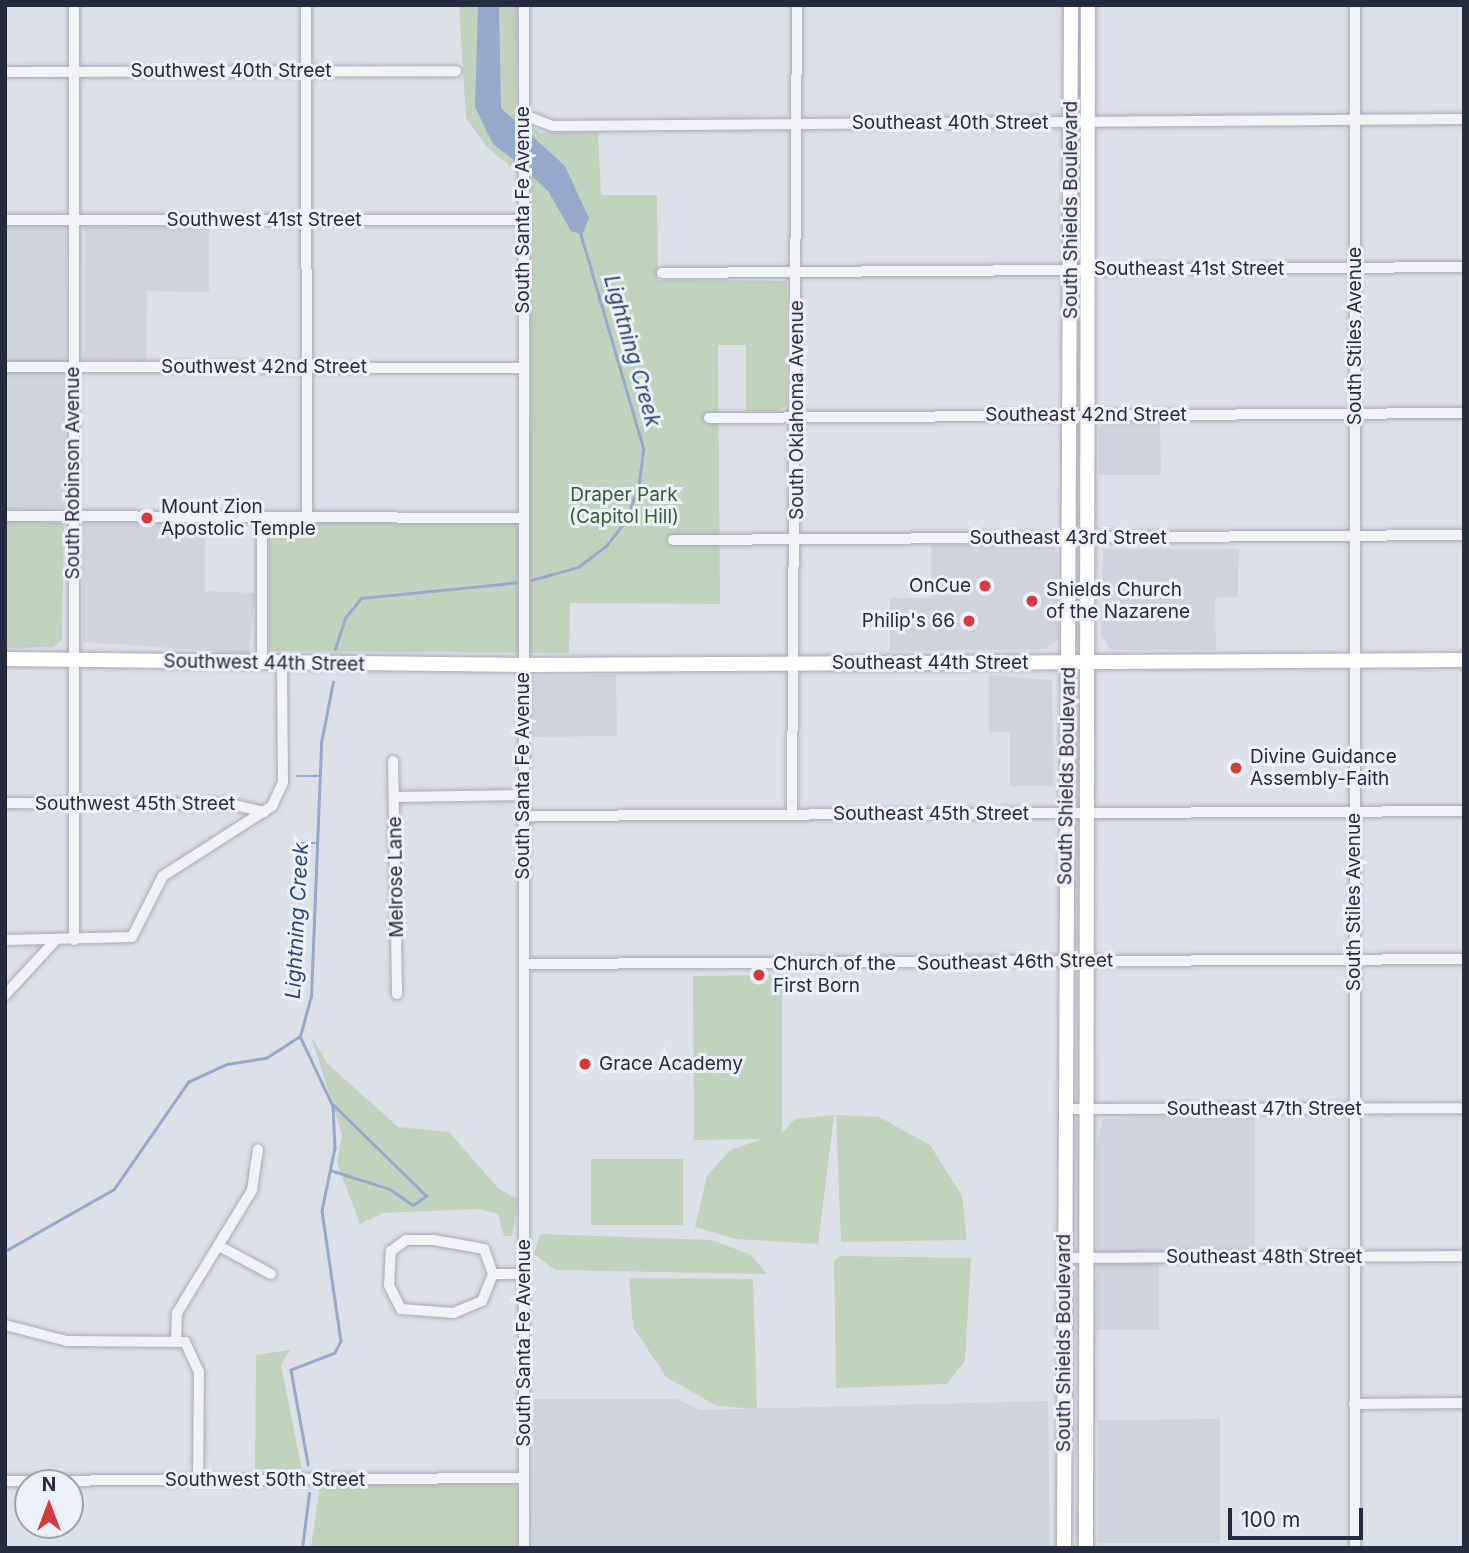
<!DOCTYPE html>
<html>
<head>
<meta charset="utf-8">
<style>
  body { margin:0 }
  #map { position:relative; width:1469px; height:1553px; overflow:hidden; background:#dee0e8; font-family:Inter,sans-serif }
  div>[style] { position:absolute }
  .built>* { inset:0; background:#cfd3de }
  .green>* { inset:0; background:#c1d3be }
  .water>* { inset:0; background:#96a9cb }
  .stream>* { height:2.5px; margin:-1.25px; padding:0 1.25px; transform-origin:1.25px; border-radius:1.25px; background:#96a9cb }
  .roads { filter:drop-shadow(0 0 2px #a7aab6) drop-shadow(0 0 2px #a7aab6) }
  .minor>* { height:10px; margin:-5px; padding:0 5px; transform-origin:5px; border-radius:5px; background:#f1f2f6 }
  .major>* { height:14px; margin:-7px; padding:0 7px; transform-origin:7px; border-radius:7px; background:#fff }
  .dots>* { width:19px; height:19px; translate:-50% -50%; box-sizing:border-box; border:4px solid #edf0f6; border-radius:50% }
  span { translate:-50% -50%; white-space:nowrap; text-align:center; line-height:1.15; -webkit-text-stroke:6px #edf0f6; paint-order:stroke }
  .street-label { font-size:19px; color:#262c40 }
  .park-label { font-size:19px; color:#355d32 }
  .poi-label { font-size:19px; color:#262c40 }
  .left { translate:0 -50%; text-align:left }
  .right { translate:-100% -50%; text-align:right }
  .water-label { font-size:21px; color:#2e4476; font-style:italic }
  .frame { position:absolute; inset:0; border:7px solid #262c40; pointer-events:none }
  .north { position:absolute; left:14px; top:1469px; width:70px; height:70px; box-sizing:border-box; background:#edf0f6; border:2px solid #9da2ad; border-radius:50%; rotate:0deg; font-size:19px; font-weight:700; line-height:28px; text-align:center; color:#262c40 }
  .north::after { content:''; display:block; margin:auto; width:24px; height:32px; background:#d63a3c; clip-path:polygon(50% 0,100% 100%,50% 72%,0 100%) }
  .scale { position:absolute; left:1228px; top:1508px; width:135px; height:32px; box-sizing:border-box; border:4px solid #262c40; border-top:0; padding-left:9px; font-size:21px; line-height:24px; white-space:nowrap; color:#262c40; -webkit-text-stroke:5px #edf0f6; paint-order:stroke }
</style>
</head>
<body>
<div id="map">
  <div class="built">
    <i style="clip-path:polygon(5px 226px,66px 226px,65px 508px,5px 509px)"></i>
    <i style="clip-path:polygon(209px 226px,209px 292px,147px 291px,146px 361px,84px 359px,85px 227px)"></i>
    <i style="clip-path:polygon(1106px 422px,1160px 422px,1161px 475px,1099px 475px,1099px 428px)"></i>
    <i style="clip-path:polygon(83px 522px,205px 522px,205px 591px,255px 593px,249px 653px,83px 642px)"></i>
    <i style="clip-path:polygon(1050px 544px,1057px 550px,1059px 639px,1045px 649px,890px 651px,890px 598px,931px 598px,931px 545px)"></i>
    <i style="clip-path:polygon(1103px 549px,1239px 549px,1238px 597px,1215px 598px,1216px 650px,1111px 650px,1101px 635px)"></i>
    <i style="clip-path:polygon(616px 675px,617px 736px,530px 737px,530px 676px)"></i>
    <i style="clip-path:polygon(989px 675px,1052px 680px,1054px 786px,1010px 786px,1010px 732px,989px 732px)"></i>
    <i style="clip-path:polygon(1255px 1113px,1255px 1264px,1159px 1264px,1159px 1330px,1097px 1330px,1097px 1145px,1103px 1119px)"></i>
    <i style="clip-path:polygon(534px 1399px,676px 1399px,700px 1410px,1048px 1401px,1050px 1548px,533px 1548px)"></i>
    <i style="clip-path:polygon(1220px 1419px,1220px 1543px,1098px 1543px,1098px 1420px)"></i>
  </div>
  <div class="green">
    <i style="clip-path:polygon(459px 5px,518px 5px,516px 112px,540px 133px,598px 132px,601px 195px,657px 195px,658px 280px,787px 281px,787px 405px,779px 411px,746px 411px,746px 345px,718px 345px,720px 604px,570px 603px,569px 653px,269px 651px,269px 523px,529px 523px,531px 184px,487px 147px,466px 118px)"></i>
    <i style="clip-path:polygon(5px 520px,64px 523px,62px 640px,53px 647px,5px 648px)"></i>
    <i style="clip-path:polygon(782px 975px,782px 1133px,795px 1119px,834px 1115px,818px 1244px,736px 1239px,695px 1227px,707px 1176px,730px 1150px,763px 1139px,694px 1140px,693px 976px)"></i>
    <i style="clip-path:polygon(311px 1036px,328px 1064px,398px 1127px,449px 1132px,499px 1189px,518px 1199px,512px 1236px,504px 1236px,498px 1214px,477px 1209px,383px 1213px,360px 1224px,337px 1163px,342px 1135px)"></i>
    <i style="clip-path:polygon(836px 1115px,879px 1117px,930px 1145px,962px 1196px,967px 1240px,841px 1242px)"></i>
    <i style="clip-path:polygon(591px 1159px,683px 1159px,683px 1225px,591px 1225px)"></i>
    <i style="clip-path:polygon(540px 1234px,712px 1240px,751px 1255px,767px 1274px,555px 1270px,534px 1254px)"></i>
    <i style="clip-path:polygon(840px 1256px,971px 1258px,965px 1361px,947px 1384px,836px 1388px,834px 1261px)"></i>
    <i style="clip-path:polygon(629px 1278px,753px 1279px,757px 1409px,717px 1406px,666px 1377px,633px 1327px)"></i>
    <i style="clip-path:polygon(290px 1350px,281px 1365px,302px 1470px,255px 1470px,256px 1355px)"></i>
    <i style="clip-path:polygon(509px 1483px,517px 1488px,517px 1548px,311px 1548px,320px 1485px)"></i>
  </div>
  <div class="water">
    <i style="clip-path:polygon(478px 5px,499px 5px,501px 108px,565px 166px,589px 218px,582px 235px,571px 231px,543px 182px,493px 144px,475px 107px)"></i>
  </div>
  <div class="stream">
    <i style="left:529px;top:171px;width:25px;rotate:43deg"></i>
    <i style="left:528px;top:581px;width:52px;rotate:-15.6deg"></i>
    <i style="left:578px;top:567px;width:35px;rotate:-37deg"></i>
    <i style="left:606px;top:546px;width:34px;rotate:-52deg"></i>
    <i style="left:627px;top:519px;width:38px;rotate:-72deg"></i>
    <i style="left:639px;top:483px;width:35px;rotate:-83deg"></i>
    <i style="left:643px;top:448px;width:224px;rotate:-106.3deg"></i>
    <i style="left:335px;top:649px;width:33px;rotate:-72deg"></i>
    <i style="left:345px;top:618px;width:26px;rotate:-51deg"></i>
    <i style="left:361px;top:598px;width:161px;rotate:-5.7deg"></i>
    <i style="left:297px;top:776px;width:21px"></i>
    <i style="left:300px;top:843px;width:17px"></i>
    <i style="left:300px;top:1036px;width:77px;rotate:64.8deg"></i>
    <i style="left:333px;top:1106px;width:42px;rotate:87.3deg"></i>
    <i style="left:335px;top:1148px;width:64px;rotate:101.7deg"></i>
    <i style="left:322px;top:1211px;width:131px;rotate:81.7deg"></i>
    <i style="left:341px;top:1341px;width:13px;rotate:117deg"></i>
    <i style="left:335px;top:1353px;width:47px;rotate:158.9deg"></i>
    <i style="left:291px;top:1370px;width:96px;rotate:79.7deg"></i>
    <i style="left:330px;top:1170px;width:63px;rotate:17.6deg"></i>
    <i style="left:390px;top:1189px;width:28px;rotate:35deg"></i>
    <i style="left:413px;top:1205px;width:16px;rotate:-35deg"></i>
    <i style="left:426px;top:1196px;width:129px;rotate:-135.6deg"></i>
    <i style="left:5px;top:1251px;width:125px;rotate:-29.6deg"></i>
    <i style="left:114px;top:1189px;width:130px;rotate:-55.3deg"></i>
    <i style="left:188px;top:1082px;width:43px;rotate:-24.8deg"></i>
    <i style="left:227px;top:1064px;width:39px;rotate:-9deg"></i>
    <i style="left:266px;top:1058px;width:40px;rotate:-32.9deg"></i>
    <i style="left:300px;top:1036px;width:41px;rotate:-74.6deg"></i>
    <i style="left:311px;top:996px;width:253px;rotate:-87.7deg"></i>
    <i style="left:321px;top:743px;width:62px;rotate:-78.9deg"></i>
    <i style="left:302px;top:1548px;width:55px;rotate:-82.7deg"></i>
  </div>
  <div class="roads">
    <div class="minor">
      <i style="left:74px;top:5px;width:935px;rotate:90deg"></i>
      <i style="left:306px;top:5px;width:510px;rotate:89.89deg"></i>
      <i style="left:524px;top:5px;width:1543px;rotate:90deg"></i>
      <i style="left:5px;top:72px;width:451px;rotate:-0.1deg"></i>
      <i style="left:524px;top:115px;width:31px;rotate:21deg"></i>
      <i style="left:553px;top:126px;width:911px;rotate:-0.44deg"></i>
      <i style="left:5px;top:220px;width:518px"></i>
      <i style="left:662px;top:273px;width:802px;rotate:-0.43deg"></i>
      <i style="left:5px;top:367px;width:518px;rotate:0.11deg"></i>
      <i style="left:709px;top:418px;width:755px;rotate:-0.38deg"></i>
      <i style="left:5px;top:516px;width:519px;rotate:0.22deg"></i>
      <i style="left:262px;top:516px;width:148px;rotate:90deg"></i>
      <i style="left:673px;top:540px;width:791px;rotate:-0.36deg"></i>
      <i style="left:393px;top:761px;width:233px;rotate:89deg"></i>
      <i style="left:395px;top:797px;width:128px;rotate:-0.9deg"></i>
      <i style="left:5px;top:803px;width:226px;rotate:0.3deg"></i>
      <i style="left:231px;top:804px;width:34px;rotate:14deg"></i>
      <i style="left:792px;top:815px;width:810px;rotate:-89.65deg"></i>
      <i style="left:524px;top:816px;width:940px;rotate:-0.3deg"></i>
      <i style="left:5px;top:940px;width:127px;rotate:-1.4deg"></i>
      <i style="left:132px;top:937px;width:68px;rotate:-63.1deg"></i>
      <i style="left:163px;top:876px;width:130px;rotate:-32.7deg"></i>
      <i style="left:272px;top:806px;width:26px;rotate:-65deg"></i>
      <i style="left:283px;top:782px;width:118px;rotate:-90.5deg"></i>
      <i style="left:524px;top:964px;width:940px;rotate:-0.3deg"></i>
      <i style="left:5px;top:995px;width:75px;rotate:-47.2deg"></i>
      <i style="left:1065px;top:1109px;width:399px;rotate:-0.1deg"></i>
      <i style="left:434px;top:1240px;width:51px;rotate:10.2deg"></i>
      <i style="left:484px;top:1249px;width:27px;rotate:70deg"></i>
      <i style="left:493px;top:1274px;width:29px;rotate:112deg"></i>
      <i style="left:482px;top:1301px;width:30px;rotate:157deg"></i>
      <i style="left:454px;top:1313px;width:53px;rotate:-175.7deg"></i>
      <i style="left:401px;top:1309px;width:27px;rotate:-117deg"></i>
      <i style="left:389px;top:1285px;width:34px;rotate:-87deg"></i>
      <i style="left:391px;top:1251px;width:19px;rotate:-36deg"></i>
      <i style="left:406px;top:1240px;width:28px"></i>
      <i style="left:219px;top:1246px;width:59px;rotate:28.3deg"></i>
      <i style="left:1065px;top:1258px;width:399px;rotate:-0.3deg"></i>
      <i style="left:493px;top:1274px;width:31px"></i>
      <i style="left:5px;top:1325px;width:64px;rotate:14.5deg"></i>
      <i style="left:67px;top:1341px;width:118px;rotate:0.5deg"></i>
      <i style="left:185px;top:1342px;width:33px;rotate:65deg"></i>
      <i style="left:199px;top:1372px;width:109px;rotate:90.5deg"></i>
      <i style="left:176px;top:1340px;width:27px;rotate:-88deg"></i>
      <i style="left:177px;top:1313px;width:144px;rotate:-58.6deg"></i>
      <i style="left:252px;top:1190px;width:41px;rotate:-81.7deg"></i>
      <i style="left:1354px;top:1404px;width:110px;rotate:-0.5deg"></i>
      <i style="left:5px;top:1481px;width:519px;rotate:-0.33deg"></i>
      <i style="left:1355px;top:1548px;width:1543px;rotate:-90deg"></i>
    </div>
    <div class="major">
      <i style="left:5px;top:659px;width:518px;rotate:0.66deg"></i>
      <i style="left:523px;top:665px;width:941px;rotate:-0.3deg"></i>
      <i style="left:1064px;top:1548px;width:1543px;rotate:-89.74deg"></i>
      <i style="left:1086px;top:1548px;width:1543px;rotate:-89.93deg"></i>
    </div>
  </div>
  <div class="dots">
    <i style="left:147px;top:518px;background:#d63a3c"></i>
    <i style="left:985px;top:586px;background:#d63a3c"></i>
    <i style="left:1032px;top:601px;background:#d63a3c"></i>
    <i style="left:969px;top:621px;background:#d63a3c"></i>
    <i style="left:1236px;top:768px;background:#d63a3c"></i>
    <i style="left:759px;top:975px;background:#d63a3c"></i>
    <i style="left:585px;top:1064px;background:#d63a3c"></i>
  </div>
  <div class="street-label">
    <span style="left:231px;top:71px">Southwest 40th Street</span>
    <span style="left:950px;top:123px">Southeast 40th Street</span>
    <span style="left:523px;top:210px;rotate:-90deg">South Santa Fe Avenue</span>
    <span style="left:1071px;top:210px;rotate:-90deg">South Shields Boulevard</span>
    <span style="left:264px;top:220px">Southwest 41st Street</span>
    <span style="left:1189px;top:269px">Southeast 41st Street</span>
    <span style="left:1355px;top:336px;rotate:-90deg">South Stiles Avenue</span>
    <span style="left:264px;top:367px">Southwest 42nd Street</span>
    <span style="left:797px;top:410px;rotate:-90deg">South Oklahoma Avenue</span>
    <span style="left:1086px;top:415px">Southeast 42nd Street</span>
    <span style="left:73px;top:473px;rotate:-90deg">South Robinson Avenue</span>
    <span style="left:1068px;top:538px">Southeast 43rd Street</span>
    <span style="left:264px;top:663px;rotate:1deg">Southwest 44th Street</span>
    <span style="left:930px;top:663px">Southeast 44th Street</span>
    <span style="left:523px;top:776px;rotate:-90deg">South Santa Fe Avenue</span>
    <span style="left:1067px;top:776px;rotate:-89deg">South Shields Boulevard</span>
    <span style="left:135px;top:804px">Southwest 45th Street</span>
    <span style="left:931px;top:814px">Southeast 45th Street</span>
    <span style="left:396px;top:877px;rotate:-91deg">Melrose Lane</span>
    <span style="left:1354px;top:902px;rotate:-90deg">South Stiles Avenue</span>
    <span style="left:1015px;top:962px;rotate:-1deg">Southeast 46th Street</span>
    <span style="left:1264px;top:1109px">Southeast 47th Street</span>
    <span style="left:1264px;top:1257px">Southeast 48th Street</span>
    <span style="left:524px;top:1343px;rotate:-90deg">South Santa Fe Avenue</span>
    <span style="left:1064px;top:1343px;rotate:-90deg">South Shields Boulevard</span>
    <span style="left:265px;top:1480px">Southwest 50th Street</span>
  </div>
  <div class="park-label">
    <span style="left:624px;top:506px">Draper Park<br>(Capitol Hill)</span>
  </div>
  <div class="poi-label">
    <span class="left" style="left:161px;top:518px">Mount Zion<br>Apostolic Temple</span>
    <span class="right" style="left:971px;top:586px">OnCue</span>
    <span class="left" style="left:1046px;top:601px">Shields Church<br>of the Nazarene</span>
    <span class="right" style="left:955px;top:621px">Philip's 66</span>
    <span class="left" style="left:1250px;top:768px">Divine Guidance<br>Assembly-Faith</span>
    <span class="left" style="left:773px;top:975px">Church of the<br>First Born</span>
    <span class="left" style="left:599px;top:1064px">Grace Academy</span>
  </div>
  <div class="water-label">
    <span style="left:632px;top:351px;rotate:74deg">Lightning Creek</span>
    <span style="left:297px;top:921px;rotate:-87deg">Lightning Creek</span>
  </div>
  <div class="frame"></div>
  <div class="north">N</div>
  <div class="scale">100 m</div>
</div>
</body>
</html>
